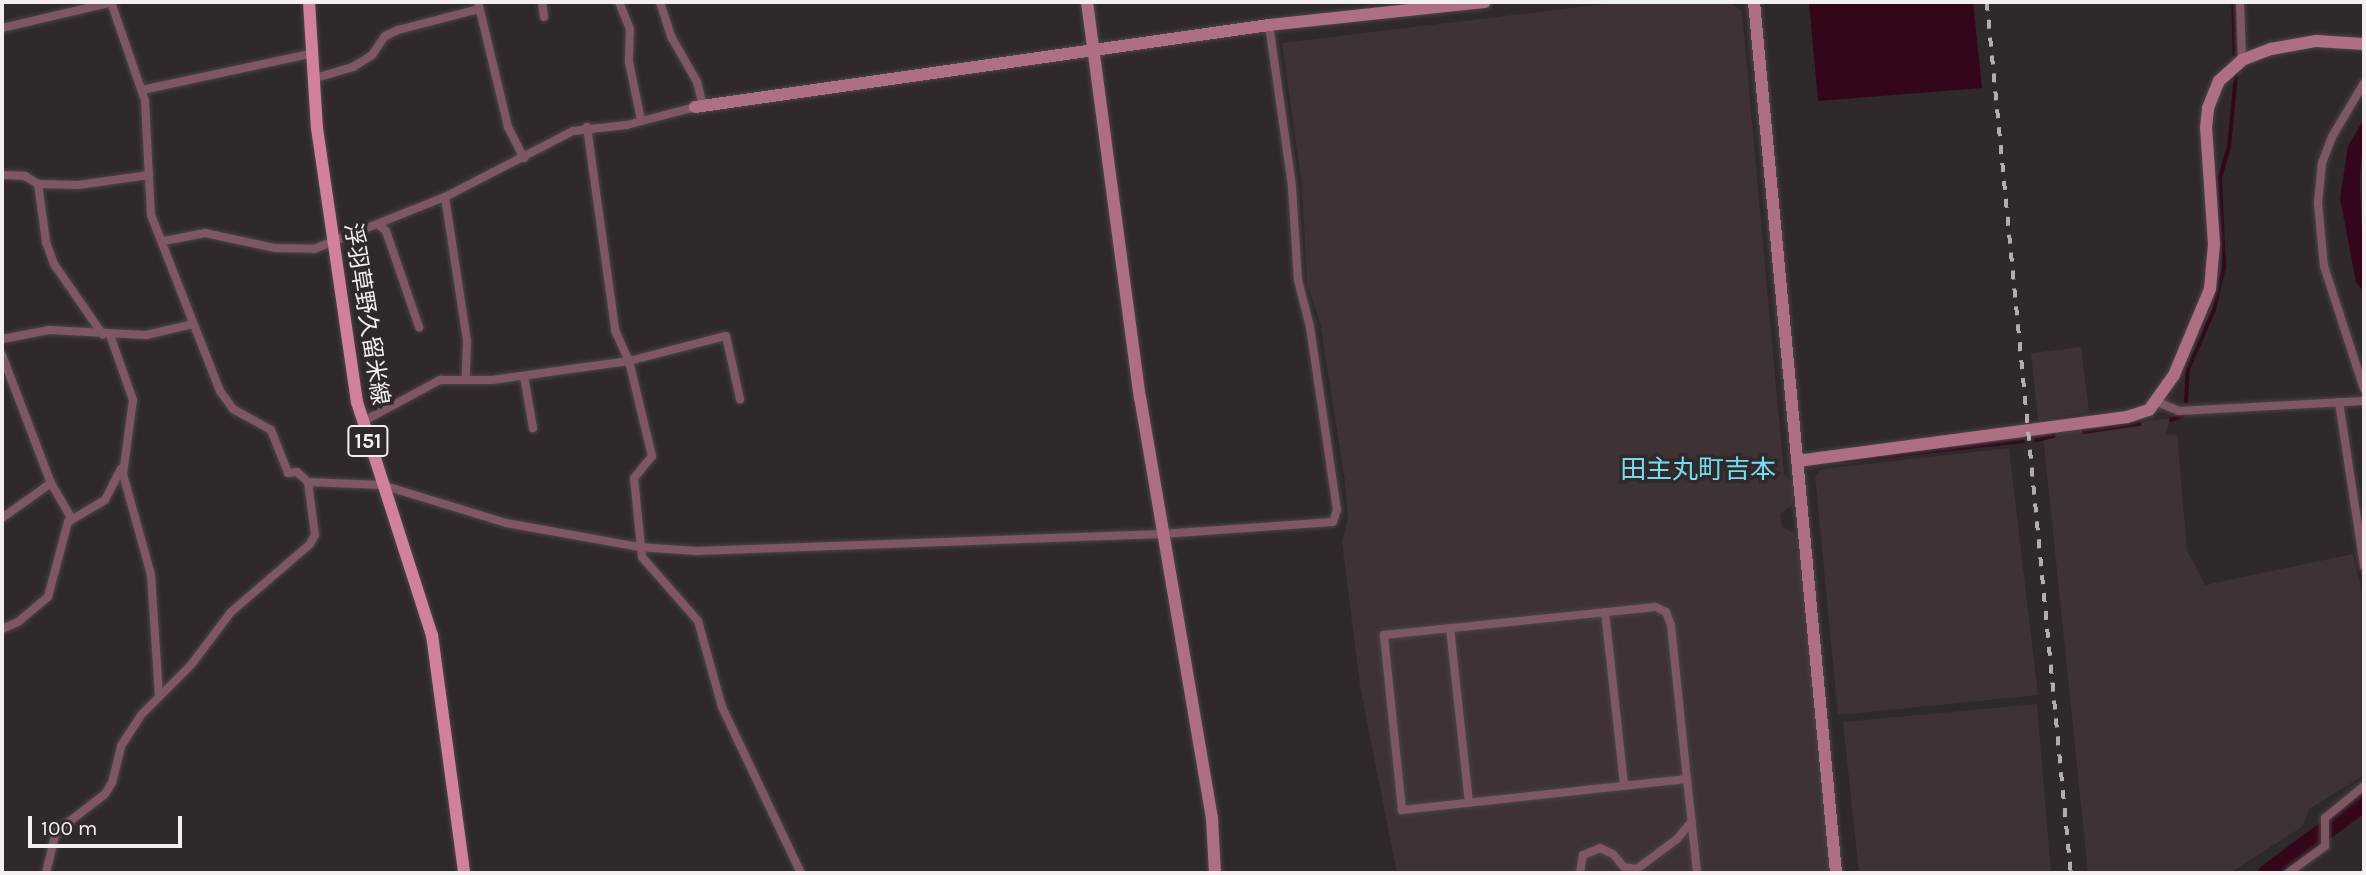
<!DOCTYPE html>
<html>
<head>
<meta charset="utf-8">
<style>
  body { margin:0 }
  #map { position:relative; width:2366px; height:875px; overflow:hidden; background:#2f292b; font-family:Karla,"Noto Sans JP",sans-serif }
  div>[style] { position:absolute }
  .built>* { inset:0; background:#3e3235 }
  .water>* { inset:0; background:#330719 }
  .stream>* { height:3.5px; margin:-1.75px; padding:0 1.75px; transform-origin:1.75px; border-radius:1.75px; background:#330719 }
  .river>* { height:19px; margin:-9.5px; padding:0 9.5px; transform-origin:9.5px; border-radius:9.5px; background:#330719 }
  .roads { filter:drop-shadow(0 0 2px #4a4547) drop-shadow(0 0 2px #4a4547) }
  .street>* { height:8px; margin:-4px; padding:0 4px; transform-origin:4px; border-radius:4px; background:#7f5763 }
  .secondary>* { height:12px; margin:-6px; padding:0 6px; transform-origin:6px; border-radius:6px; background:#ae6f83 }
  .primary>* { height:12px; margin:-6px; padding:0 6px; transform-origin:6px; border-radius:6px; background:#d2819b }
  .rail>* { height:3.5px; margin-top:-1.75px; transform-origin:0; background:repeating-linear-gradient(90deg,#b2adae 0 9px,transparent 0 18px) }
  span { translate:-50% -50%; white-space:nowrap; text-align:center; line-height:1.15; -webkit-text-stroke:7px #2f292b; paint-order:stroke }
  .shield-label span { padding:2px 5px; background:#2f292b; border:2px solid; border-radius:5px; -webkit-text-stroke-width:0 }
  .shield-label { font-size:21px; color:#f3eff0; font-weight:700 }
  .street-label { font-size:23px; color:#f3eff0 }
  .quarter-label { font-size:26px; color:#74dcee }
  .frame { position:absolute; inset:0; border:4px solid #f3eff0; pointer-events:none }
  .scale { position:absolute; left:28px; top:816px; width:154px; height:32px; box-sizing:border-box; border:4px solid #f3eff0; border-top:0; padding-left:9px; font-size:21px; line-height:24px; white-space:nowrap; color:#f3eff0; -webkit-text-stroke:5px #2f292b; paint-order:stroke }
</style>
</head>
<body>
<div id="map">
  <div class="built">
    <i style="clip-path:polygon(1622px 2px,1731px 2px,1742px 12px,1784px 474px,1793px 483px,1794px 493px,1792px 505px,1780px 514px,1782px 527px,1793px 532px,1799px 543px,1831px 873px,1397px 873px,1360px 686px,1342px 542px,1348px 516px,1344px 475px,1320px 322px,1307px 283px,1302px 186px,1282px 43px)"></i>
    <i style="clip-path:polygon(2081px 347px,2089px 412px,2038px 420px,2031px 353px)"></i>
    <i style="clip-path:polygon(2171px 418px,2165px 435px,2177px 434px,2187px 550px,2205px 585px,2353px 554px,2364px 602px,2364px 775px,2309px 809px,2303px 826px,2230px 873px,2088px 873px,2043px 435px)"></i>
    <i style="clip-path:polygon(2009px 448px,2038px 695px,1838px 715px,1815px 475px,1822px 469px)"></i>
    <i style="clip-path:polygon(2037px 704px,2051px 873px,1859px 873px,1843px 722px)"></i>
  </div>
  <div class="water">
    <i style="clip-path:polygon(1809px 2px,1973px 2px,1982px 88px,1818px 101px)"></i>
    <i style="clip-path:polygon(2364px 119px,2360px 181px,2364px 292px,2356px 282px,2340px 198px,2348px 146px)"></i>
  </div>
  <div class="stream">
    <i style="left:2234px;top:2px;width:52px;rotate:88.9deg"></i>
    <i style="left:2186px;top:402px;width:33px;rotate:-87deg"></i>
    <i style="left:2188px;top:369px;width:64px;rotate:-66.2deg"></i>
    <i style="left:2214px;top:310px;width:44px;rotate:-76.9deg"></i>
    <i style="left:2224px;top:267px;width:89px;rotate:-92.6deg"></i>
    <i style="left:2220px;top:178px;width:32px;rotate:-74deg"></i>
    <i style="left:2229px;top:147px;width:71px;rotate:-84.4deg"></i>
    <i style="left:2171px;top:420px;width:15px;rotate:-20deg"></i>
    <i style="left:2084px;top:432px;width:56px;rotate:-8.3deg"></i>
    <i style="left:2036px;top:440px;width:18px;rotate:-13deg"></i>
    <i style="left:1845px;top:461px;width:179px;rotate:-6.4deg"></i>
  </div>
  <div class="river">
    <i style="left:2267px;top:873px;width:121px;rotate:-36.6deg"></i>
  </div>
  <div class="roads">
    <div class="street">
      <i style="left:111px;top:2px;width:105px;rotate:71deg"></i>
      <i style="left:145px;top:101px;width:114px;rotate:87deg"></i>
      <i style="left:151px;top:215px;width:189px;rotate:68.6deg"></i>
      <i style="left:220px;top:391px;width:22px;rotate:54deg"></i>
      <i style="left:233px;top:409px;width:43px;rotate:28.9deg"></i>
      <i style="left:271px;top:430px;width:46px;rotate:68.4deg"></i>
      <i style="left:288px;top:473px;width:9px;rotate:-6deg"></i>
      <i style="left:297px;top:472px;width:15px;rotate:42deg"></i>
      <i style="left:308px;top:482px;width:74px;rotate:2.3deg"></i>
      <i style="left:382px;top:485px;width:130px;rotate:17deg"></i>
      <i style="left:506px;top:523px;width:135px;rotate:10.2deg"></i>
      <i style="left:639px;top:547px;width:57px;rotate:4deg"></i>
      <i style="left:696px;top:551px;width:466px;rotate:-2.1deg"></i>
      <i style="left:1162px;top:534px;width:171px;rotate:-4deg"></i>
      <i style="left:1333px;top:522px;width:13px;rotate:-72deg"></i>
      <i style="left:1337px;top:510px;width:185px;rotate:-98.4deg"></i>
      <i style="left:1310px;top:327px;width:49px;rotate:-104.3deg"></i>
      <i style="left:1298px;top:280px;width:94px;rotate:-93.7deg"></i>
      <i style="left:1292px;top:186px;width:163px;rotate:-98.1deg"></i>
      <i style="left:478px;top:2px;width:129px;rotate:76.5deg"></i>
      <i style="left:508px;top:127px;width:35px;rotate:63deg"></i>
      <i style="left:542px;top:2px;width:15px;rotate:82deg"></i>
      <i style="left:619px;top:2px;width:29px;rotate:68deg"></i>
      <i style="left:630px;top:29px;width:33px;rotate:92deg"></i>
      <i style="left:629px;top:62px;width:59px;rotate:78.3deg"></i>
      <i style="left:660px;top:2px;width:38px;rotate:72deg"></i>
      <i style="left:672px;top:38px;width:51px;rotate:60.4deg"></i>
      <i style="left:697px;top:82px;width:25px;rotate:76deg"></i>
      <i style="left:2240px;top:2px;width:58px;rotate:88deg"></i>
      <i style="left:2px;top:28px;width:114px;rotate:-13.2deg"></i>
      <i style="left:312px;top:79px;width:43px;rotate:-16.3deg"></i>
      <i style="left:353px;top:67px;width:22px;rotate:-32deg"></i>
      <i style="left:372px;top:55px;width:23px;rotate:-56deg"></i>
      <i style="left:385px;top:36px;width:14px;rotate:-25deg"></i>
      <i style="left:398px;top:30px;width:84px;rotate:-14.5deg"></i>
      <i style="left:2364px;top:83px;width:63px;rotate:120.7deg"></i>
      <i style="left:2332px;top:137px;width:28px;rotate:111deg"></i>
      <i style="left:2322px;top:163px;width:40px;rotate:95.7deg"></i>
      <i style="left:2318px;top:203px;width:63px;rotate:84.6deg"></i>
      <i style="left:2324px;top:266px;width:129px;rotate:72deg"></i>
      <i style="left:142px;top:90px;width:172px;rotate:-12.1deg"></i>
      <i style="left:587px;top:127px;width:205px;rotate:82.1deg"></i>
      <i style="left:615px;top:330px;width:34px;rotate:66deg"></i>
      <i style="left:629px;top:361px;width:98px;rotate:76.4deg"></i>
      <i style="left:652px;top:456px;width:28px;rotate:129deg"></i>
      <i style="left:634px;top:478px;width:79px;rotate:84.2deg"></i>
      <i style="left:642px;top:557px;width:85px;rotate:48.8deg"></i>
      <i style="left:698px;top:621px;width:89px;rotate:74.4deg"></i>
      <i style="left:722px;top:707px;width:184px;rotate:64.6deg"></i>
      <i style="left:2px;top:175px;width:23px;rotate:2deg"></i>
      <i style="left:25px;top:176px;width:15px;rotate:32deg"></i>
      <i style="left:38px;top:184px;width:40px;rotate:1.4deg"></i>
      <i style="left:78px;top:185px;width:72px;rotate:-8deg"></i>
      <i style="left:38px;top:184px;width:59px;rotate:82.1deg"></i>
      <i style="left:46px;top:242px;width:23px;rotate:70deg"></i>
      <i style="left:54px;top:264px;width:86px;rotate:55.4deg"></i>
      <i style="left:445px;top:197px;width:146px;rotate:81.3deg"></i>
      <i style="left:467px;top:341px;width:38px;rotate:92deg"></i>
      <i style="left:379px;top:225px;width:9px;rotate:41deg"></i>
      <i style="left:386px;top:231px;width:102px;rotate:71deg"></i>
      <i style="left:164px;top:241px;width:42px;rotate:-11deg"></i>
      <i style="left:205px;top:233px;width:72px;rotate:12.1deg"></i>
      <i style="left:275px;top:248px;width:39px;rotate:1deg"></i>
      <i style="left:314px;top:249px;width:141px;rotate:-21.7deg"></i>
      <i style="left:445px;top:197px;width:144px;rotate:-27.3deg"></i>
      <i style="left:573px;top:131px;width:54px;rotate:-6.3deg"></i>
      <i style="left:627px;top:125px;width:70px;rotate:-14.8deg"></i>
      <i style="left:110px;top:335px;width:69px;rotate:70.5deg"></i>
      <i style="left:133px;top:400px;width:75px;rotate:97.7deg"></i>
      <i style="left:123px;top:474px;width:105px;rotate:74.5deg"></i>
      <i style="left:151px;top:575px;width:122px;rotate:86.2deg"></i>
      <i style="left:2px;top:339px;width:48px;rotate:-10.8deg"></i>
      <i style="left:49px;top:330px;width:97px;rotate:3deg"></i>
      <i style="left:146px;top:335px;width:48px;rotate:-13.2deg"></i>
      <i style="left:2px;top:355px;width:137px;rotate:69.1deg"></i>
      <i style="left:51px;top:483px;width:39px;rotate:60deg"></i>
      <i style="left:524px;top:376px;width:53px;rotate:80.2deg"></i>
      <i style="left:2157px;top:402px;width:24px;rotate:22deg"></i>
      <i style="left:2179px;top:411px;width:185px;rotate:-3.1deg"></i>
      <i style="left:2339px;top:402px;width:166px;rotate:81.3deg"></i>
      <i style="left:362px;top:422px;width:89px;rotate:-28.3deg"></i>
      <i style="left:440px;top:380px;width:52px"></i>
      <i style="left:492px;top:380px;width:138px;rotate:-7.9deg"></i>
      <i style="left:629px;top:361px;width:100px;rotate:-14.5deg"></i>
      <i style="left:726px;top:336px;width:65px;rotate:77.5deg"></i>
      <i style="left:2px;top:518px;width:60px;rotate:-35.5deg"></i>
      <i style="left:1605px;top:612px;width:174px;rotate:83.7deg"></i>
      <i style="left:1450px;top:628px;width:176px;rotate:83.8deg"></i>
      <i style="left:2px;top:629px;width:17px;rotate:-24deg"></i>
      <i style="left:18px;top:622px;width:39px;rotate:-40deg"></i>
      <i style="left:48px;top:597px;width:78px;rotate:-75.1deg"></i>
      <i style="left:68px;top:522px;width:43px;rotate:-30.7deg"></i>
      <i style="left:105px;top:500px;width:35px;rotate:-63deg"></i>
      <i style="left:1687px;top:779px;width:287px;rotate:173.8deg"></i>
      <i style="left:1402px;top:810px;width:176px;rotate:-95.9deg"></i>
      <i style="left:1384px;top:635px;width:273px;rotate:-5.9deg"></i>
      <i style="left:1656px;top:607px;width:11px;rotate:27deg"></i>
      <i style="left:1666px;top:612px;width:14px;rotate:69deg"></i>
      <i style="left:1671px;top:625px;width:155px;rotate:84.1deg"></i>
      <i style="left:1687px;top:779px;width:27px;rotate:84deg"></i>
      <i style="left:1690px;top:806px;width:67px;rotate:84deg"></i>
      <i style="left:1634px;top:871px;width:54px;rotate:-36.7deg"></i>
      <i style="left:1677px;top:839px;width:23px;rotate:-50deg"></i>
      <i style="left:46px;top:873px;width:42px;rotate:-76.3deg"></i>
      <i style="left:56px;top:832px;width:62px;rotate:-37.8deg"></i>
      <i style="left:105px;top:794px;width:13px;rotate:-58deg"></i>
      <i style="left:112px;top:783px;width:38px;rotate:-76deg"></i>
      <i style="left:121px;top:746px;width:37px;rotate:-57deg"></i>
      <i style="left:141px;top:715px;width:71px;rotate:-45deg"></i>
      <i style="left:191px;top:665px;width:66px;rotate:-53deg"></i>
      <i style="left:231px;top:612px;width:104px;rotate:-40.7deg"></i>
      <i style="left:310px;top:544px;width:10px;rotate:-61deg"></i>
      <i style="left:315px;top:535px;width:53px;rotate:-97.5deg"></i>
      <i style="left:1580px;top:873px;width:18px;rotate:-81deg"></i>
      <i style="left:1583px;top:855px;width:18px;rotate:-22deg"></i>
      <i style="left:1600px;top:848px;width:14px;rotate:25deg"></i>
      <i style="left:1613px;top:854px;width:17px;rotate:50deg"></i>
      <i style="left:1624px;top:867px;width:13px;rotate:9deg"></i>
      <i style="left:2288px;top:873px;width:46px;rotate:-36.1deg"></i>
      <i style="left:2325px;top:846px;width:28px;rotate:-90deg"></i>
      <i style="left:2325px;top:818px;width:50px;rotate:-39.4deg"></i>
    </div>
    <div class="secondary">
      <i style="left:1087px;top:2px;width:399px;rotate:82.4deg"></i>
      <i style="left:1140px;top:397px;width:427px;rotate:80.3deg"></i>
      <i style="left:1212px;top:818px;width:55px;rotate:86.9deg"></i>
      <i style="left:1754px;top:2px;width:875px;rotate:84.62deg"></i>
      <i style="left:695px;top:107px;width:580px;rotate:-8.13deg"></i>
      <i style="left:1269px;top:25px;width:217px;rotate:-6.1deg"></i>
      <i style="left:1797px;top:461px;width:333px;rotate:-7.6deg"></i>
      <i style="left:2127px;top:417px;width:23px;rotate:-18deg"></i>
      <i style="left:2149px;top:410px;width:43px;rotate:-54.5deg"></i>
      <i style="left:2174px;top:375px;width:93px;rotate:-67.3deg"></i>
      <i style="left:2210px;top:289px;width:45px;rotate:-84.9deg"></i>
      <i style="left:2214px;top:244px;width:116px;rotate:-93.9deg"></i>
      <i style="left:2206px;top:128px;width:20px;rotate:-84deg"></i>
      <i style="left:2208px;top:108px;width:29px;rotate:-68deg"></i>
      <i style="left:2219px;top:81px;width:31px;rotate:-42deg"></i>
      <i style="left:2242px;top:60px;width:31px;rotate:-21deg"></i>
      <i style="left:2271px;top:49px;width:46px;rotate:-10.1deg"></i>
      <i style="left:2316px;top:41px;width:48px;rotate:3.6deg"></i>
    </div>
    <div class="primary">
      <i style="left:309px;top:2px;width:126px;rotate:86.4deg"></i>
      <i style="left:317px;top:128px;width:277px;rotate:81.7deg"></i>
      <i style="left:357px;top:402px;width:245px;rotate:72.2deg"></i>
      <i style="left:432px;top:635px;width:240px;rotate:82.3deg"></i>
    </div>
  </div>
  <div class="rail">
    <i style="left:1987px;top:2px;width:875px;rotate:84.49deg"></i>
  </div>
  <div class="shield-label">
    <span style="left:368px;top:441px">151</span>
  </div>
  <div class="street-label">
    <span style="left:366px;top:314px;rotate:81deg">浮羽草野久留米線</span>
  </div>
  <div class="quarter-label">
    <span style="left:1698px;top:470px">田主丸町吉本</span>
  </div>
  <div class="frame"></div>
  <div class="scale">100 m</div>
</div>
</body>
</html>
